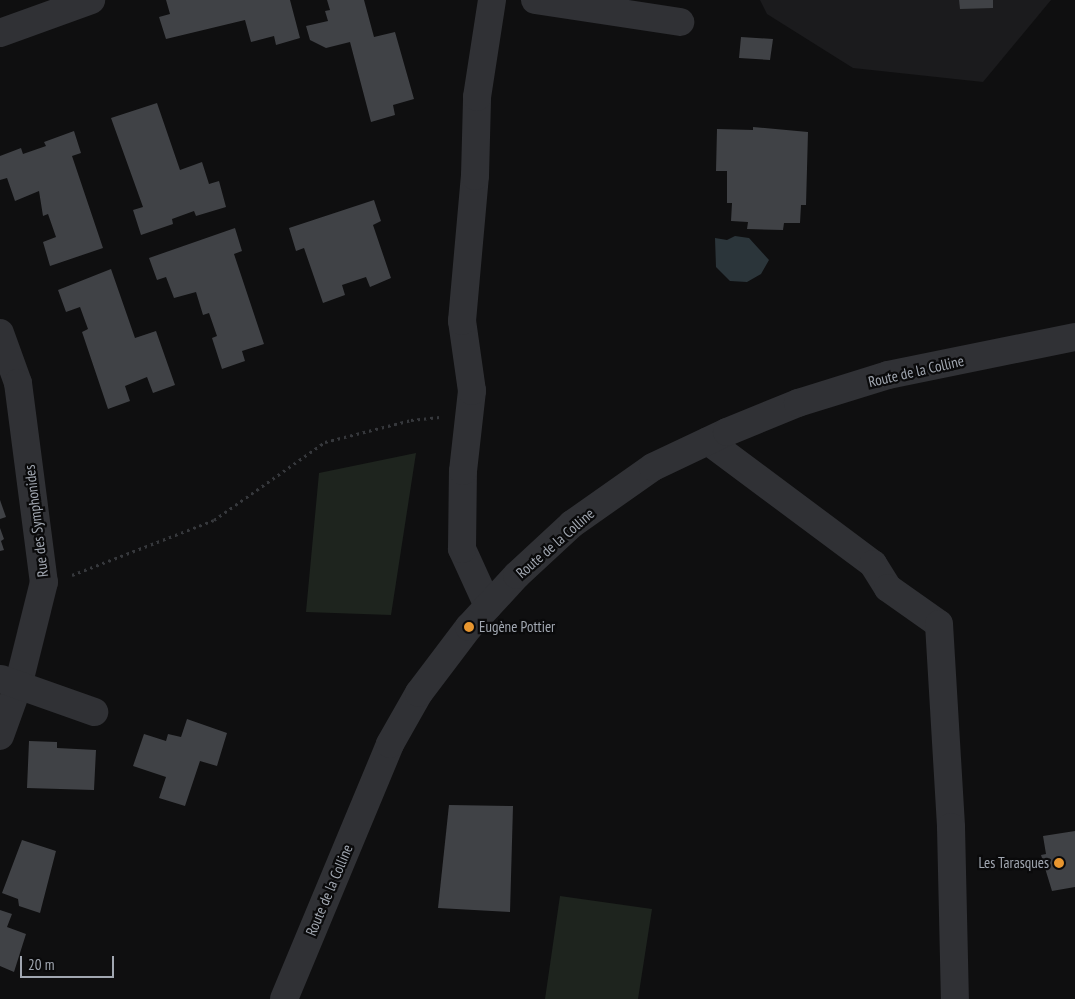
<!DOCTYPE html>
<html>
<head>
<meta charset="utf-8">
<style>
  body { margin:0 }
  #map { position:relative; width:1075px; height:999px; overflow:hidden; background:#0f0f10; font-family:"PT Sans Narrow",sans-serif }
  div>[style] { position:absolute }
  .built>* { inset:0; background:#1b1b1d }
  .green>* { inset:0; background:#1e241e }
  .water>* { inset:0; background:#2b353a }
  .building>* { inset:0; background:#404246 }
  .path>* { height:3px; margin-top:-1.5px; transform-origin:0; background:repeating-linear-gradient(90deg,#36383c 0 2.5px,transparent 0 6.5px) }
  .minor>* { height:28px; margin:-14px; padding:0 14px; transform-origin:14px; border-radius:14px; background:#303135 }
  .dots>* { width:14px; height:14px; translate:-50% -50%; box-sizing:border-box; border:2px solid #0a0a0b; border-radius:50% }
  span { translate:-50% -50%; white-space:nowrap; text-align:center; line-height:1.15; -webkit-text-stroke:4.5px #0a0a0b; paint-order:stroke }
  .street-label { font-size:15px; color:#a1a7b1 }
  .poi-label { font-size:15px; color:#a1a7b1 }
  .left { translate:0 -50%; text-align:left }
  .right { translate:-100% -50%; text-align:right }
  .scale { position:absolute; left:20px; top:956px; width:94px; height:22px; box-sizing:border-box; border:2px solid #a1a7b1; border-top:0; padding-left:6px; font-size:15px; line-height:18px; white-space:nowrap; color:#a1a7b1; -webkit-text-stroke:4px #0a0a0b; paint-order:stroke }
</style>
</head>
<body>
<div id="map">
  <div class="built">
    <i style="clip-path:polygon(760px 0,1051px 0,983px 82px,853px 68px,767px 14px)"></i>
  </div>
  <div class="green">
    <i style="clip-path:polygon(416px 453px,391px 615px,306px 612px,319px 473px)"></i>
    <i style="clip-path:polygon(560px 896px,652px 909px,638px 999px,545px 999px)"></i>
  </div>
  <div class="water">
    <i style="clip-path:polygon(735px 236px,749px 238px,769px 260px,761px 274px,747px 282px,730px 281px,716px 267px,715px 238px,727px 240px)"></i>
  </div>
  <div class="building">
    <i style="clip-path:polygon(166px 0,290px 0,300px 38px,276px 45px,274px 36px,251px 42px,245px 20px,166px 39px,159px 17px,170px 14px)"></i>
    <i style="clip-path:polygon(327px 0,364px 0,374px 37px,395px 32px,414px 99px,393px 105px,395px 115px,371px 122px,350px 42px,326px 48px,310px 40px,306px 26px,328px 21px,325px 11px,330px 10px)"></i>
    <i style="clip-path:polygon(959px 0,993px 0,993px 8px,960px 9px)"></i>
    <i style="clip-path:polygon(741px 37px,773px 39px,770px 60px,739px 58px)"></i>
    <i style="clip-path:polygon(157px 103px,180px 170px,202px 162px,209px 184px,219px 181px,226px 207px,196px 216px,194px 211px,172px 219px,173px 224px,141px 235px,133px 210px,143px 207px,111px 118px)"></i>
    <i style="clip-path:polygon(753px 127px,808px 132px,806px 205px,801px 205px,800px 223px,784px 223px,783px 230px,747px 229px,748px 222px,731px 221px,732px 203px,727px 203px,727px 171px,716px 171px,717px 129px,753px 130px)"></i>
    <i style="clip-path:polygon(74px 131px,81px 153px,72px 156px,103px 248px,50px 266px,43px 242px,56px 237px,48px 214px,43px 216px,39px 191px,15px 201px,7px 178px,0 180px,0 156px,21px 148px,23px 154px,46px 146px,44px 142px)"></i>
    <i style="clip-path:polygon(374px 200px,381px 221px,373px 225px,391px 278px,370px 287px,366px 277px,342px 285px,345px 295px,323px 303px,304px 248px,296px 251px,289px 228px)"></i>
    <i style="clip-path:polygon(235px 228px,242px 251px,234px 254px,264px 344px,242px 351px,245px 361px,222px 369px,212px 338px,217px 336px,209px 313px,203px 315px,196px 292px,174px 298px,166px 277px,157px 280px,149px 258px)"></i>
    <i style="clip-path:polygon(111px 269px,135px 338px,156px 331px,175px 385px,153px 393px,147px 377px,125px 386px,130px 401px,108px 409px,82px 332px,88px 329px,80px 307px,66px 312px,58px 290px)"></i>
    <i style="clip-path:polygon(0 500px,6px 517px,0 519px)"></i>
    <i style="clip-path:polygon(0 528px,4px 539px,1px 541px,4px 550px,0 551px)"></i>
    <i style="clip-path:polygon(187px 719px,227px 733px,217px 766px,200px 761px,185px 806px,159px 798px,166px 777px,133px 766px,144px 734px,166px 741px,168px 734px,181px 737px)"></i>
    <i style="clip-path:polygon(29px 741px,57px 742px,57px 748px,96px 750px,94px 790px,27px 788px)"></i>
    <i style="clip-path:polygon(449px 805px,513px 806px,510px 912px,438px 908px)"></i>
    <i style="clip-path:polygon(1075px 831px,1075px 887px,1052px 891px,1041px 855px,1046px 854px,1043px 836px)"></i>
    <i style="clip-path:polygon(22px 840px,56px 851px,40px 913px,19px 906px,18px 899px,2px 893px)"></i>
    <i style="clip-path:polygon(0 910px,12px 914px,7px 927px,26px 934px,14px 972px,0 966px)"></i>
  </div>
  <div class="path">
    <i style="left:72px;top:575px;width:152px;rotate:-21.2deg"></i>
    <i style="left:214px;top:520px;width:136px;rotate:-35.1deg"></i>
    <i style="left:325px;top:442px;width:89px;rotate:-14.3deg"></i>
    <i style="left:411px;top:420px;width:29px;rotate:-6deg"></i>
  </div>
  <div class="minor">
    <i style="left:535px;top:0;width:147px;rotate:8.6deg"></i>
    <i style="left:0;top:33px;width:97px;rotate:-19.9deg"></i>
    <i style="left:0;top:333px;width:53px;rotate:70.2deg"></i>
    <i style="left:18px;top:383px;width:201px;rotate:82.6deg"></i>
    <i style="left:44px;top:582px;width:107px;rotate:104deg"></i>
    <i style="left:18px;top:686px;width:53px;rotate:109.8deg"></i>
    <i style="left:708px;top:441px;width:206px;rotate:36.7deg"></i>
    <i style="left:873px;top:564px;width:28px;rotate:58deg"></i>
    <i style="left:888px;top:588px;width:62px;rotate:35.2deg"></i>
    <i style="left:939px;top:624px;width:203px;rotate:86.6deg"></i>
    <i style="left:951px;top:827px;width:172px;rotate:88.7deg"></i>
    <i style="left:488px;top:606px;width:63px;rotate:-114.5deg"></i>
    <i style="left:462px;top:549px;width:78px;rotate:-89.3deg"></i>
    <i style="left:463px;top:471px;width:81px;rotate:-83.6deg"></i>
    <i style="left:472px;top:391px;width:71px;rotate:-98.1deg"></i>
    <i style="left:462px;top:321px;width:146px;rotate:-84.9deg"></i>
    <i style="left:475px;top:176px;width:79px;rotate:-88.5deg"></i>
    <i style="left:477px;top:97px;width:98px;rotate:-81.2deg"></i>
    <i style="left:1px;top:679px;width:99px;rotate:19.5deg"></i>
    <i style="left:284px;top:999px;width:276px;rotate:-67.4deg"></i>
    <i style="left:390px;top:744px;width:59px;rotate:-60.4deg"></i>
    <i style="left:419px;top:693px;width:83px;rotate:-52.9deg"></i>
    <i style="left:469px;top:627px;width:71px;rotate:-47.3deg"></i>
    <i style="left:517px;top:575px;width:75px;rotate:-42.8deg"></i>
    <i style="left:572px;top:524px;width:99px;rotate:-35.1deg"></i>
    <i style="left:653px;top:467px;width:82px;rotate:-25.3deg"></i>
    <i style="left:727px;top:432px;width:77px;rotate:-22.2deg"></i>
    <i style="left:798px;top:403px;width:94px;rotate:-17.3deg"></i>
    <i style="left:888px;top:375px;width:191px;rotate:-11.5deg"></i>
  </div>
  <div class="dots">
    <i style="left:469px;top:627px;background:#e8962f"></i>
    <i style="left:1059px;top:863px;background:#e8962f"></i>
  </div>
  <div class="street-label">
    <span style="left:916px;top:371px;rotate:-13deg">Route de la Colline</span>
    <span style="left:36px;top:521px;rotate:-97deg">Rue des Symphonides</span>
    <span style="left:555px;top:543px;rotate:-41deg">Route de la Colline</span>
    <span style="left:329px;top:890px;rotate:-67deg">Route de la Colline</span>
  </div>
  <div class="poi-label">
    <span class="left" style="left:479px;top:627px">Eugène Pottier</span>
    <span class="right" style="left:1049px;top:863px">Les Tarasques</span>
  </div>
  <div class="scale">20 m</div>
</div>
</body>
</html>
